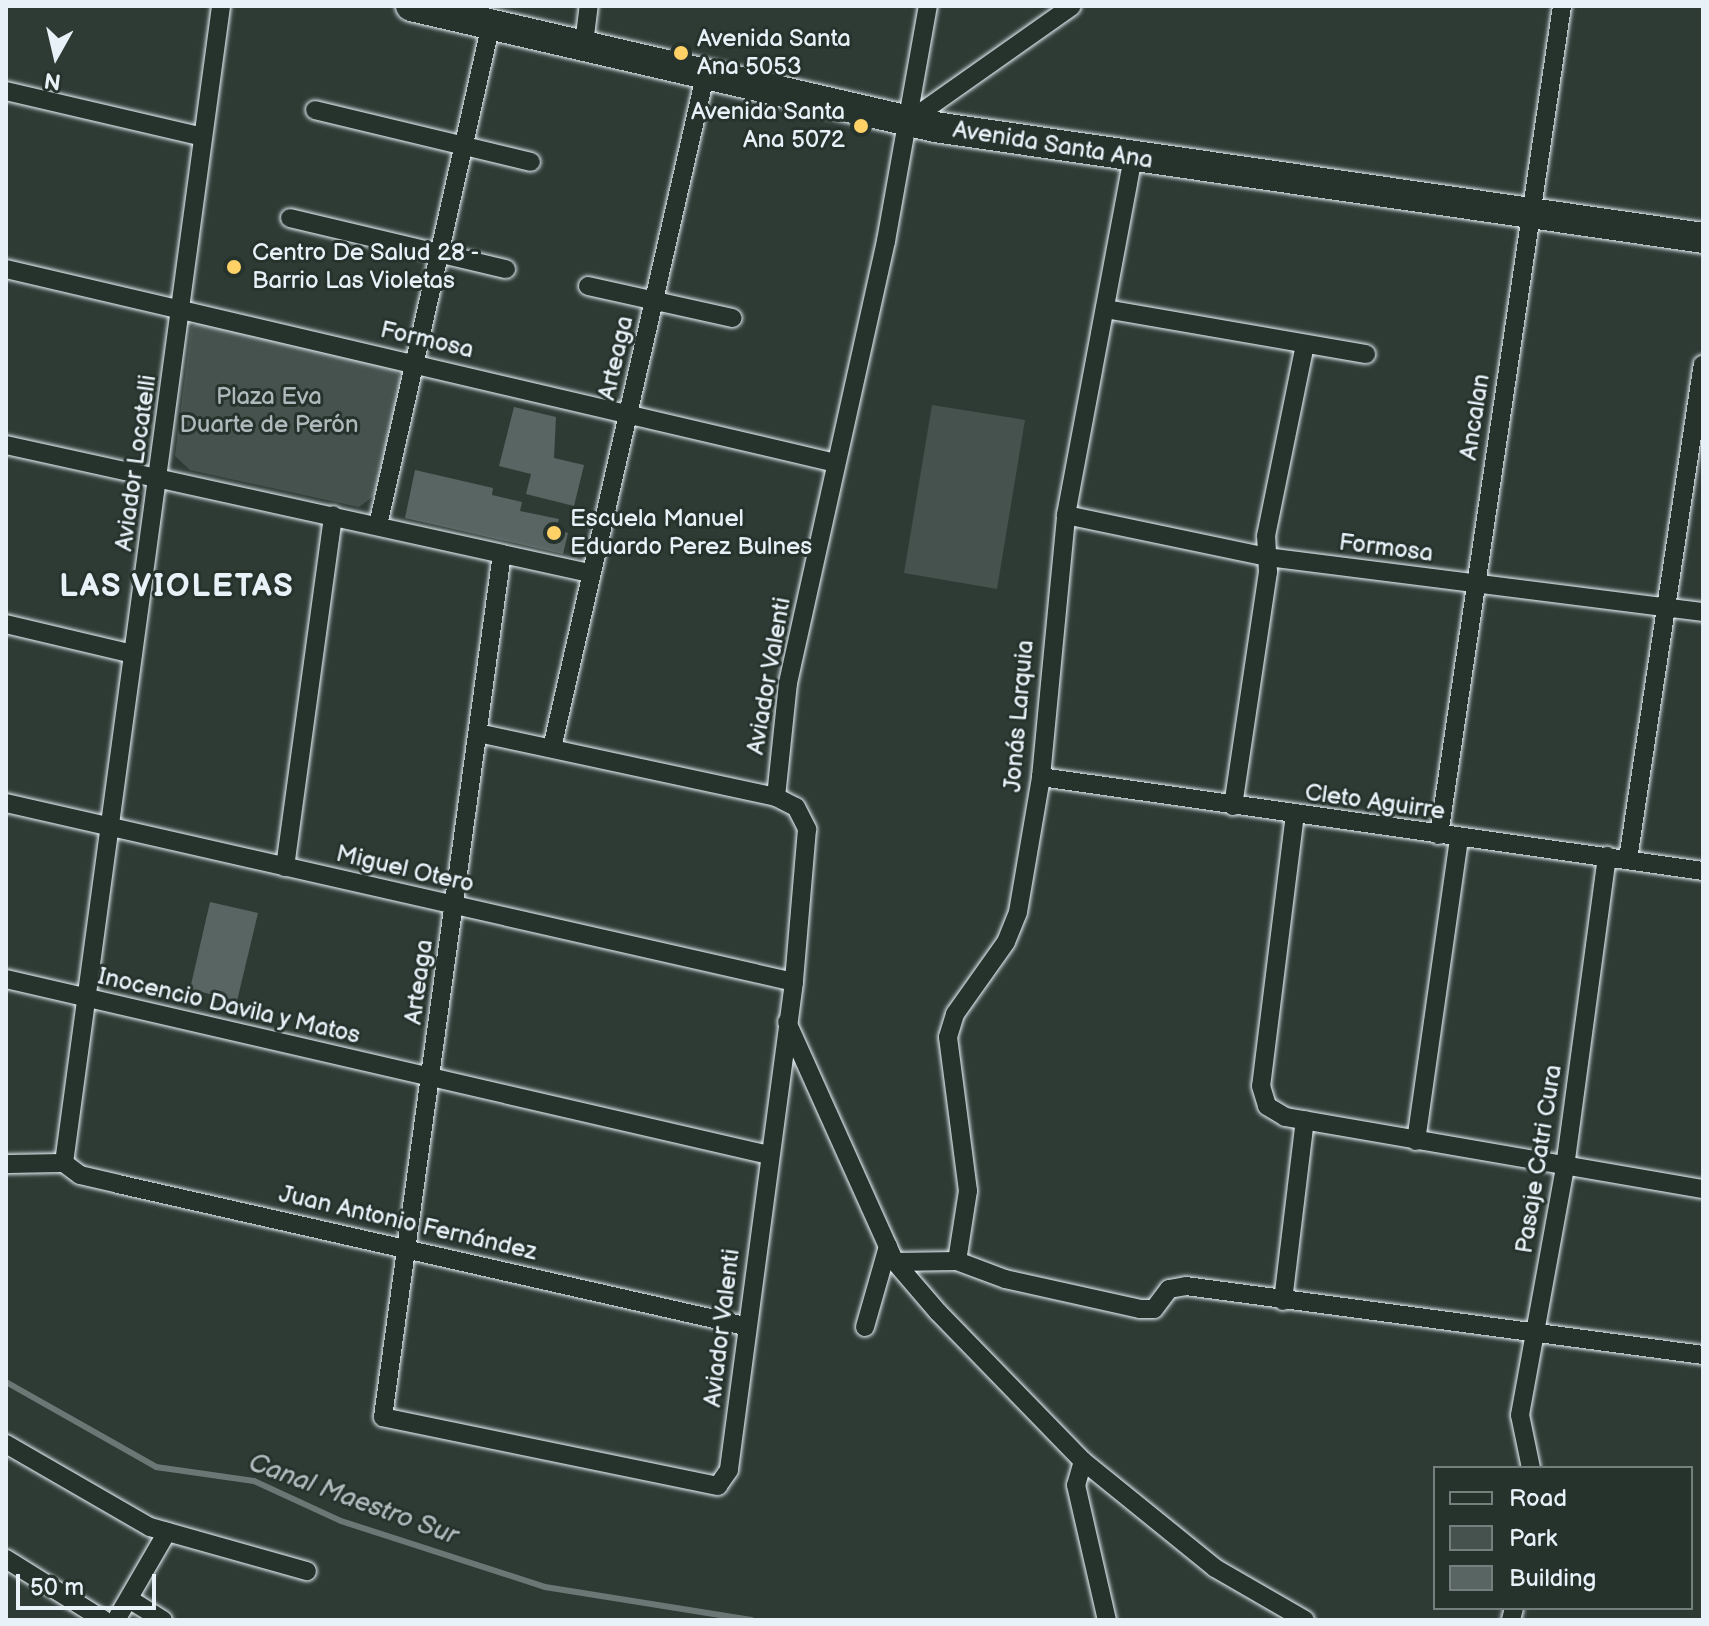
<!DOCTYPE html>
<html>
<head>
<meta charset="utf-8">
<style>
  body { margin:0 }
  #map { position:relative; width:1709px; height:1626px; overflow:hidden; background:#2e3b35; font-family:"Balsamiq Sans",sans-serif }
  div>[style] { position:absolute }
  .green>* { inset:0; background:#45524e }
  .stream>* { height:6px; margin:-3px; padding:0 3px; transform-origin:3px; border-radius:3px; background:#6b7775 }
  .building>* { inset:0; background:#596563 }
  .roads { filter:drop-shadow(0 0 2px #e8f1f8) drop-shadow(0 0 2px #e8f1f8) }
  .street>* { height:18px; margin:-9px; padding:0 9px; transform-origin:9px; border-radius:9px; background:#26332d }
  .primary>* { height:30px; margin:-15px; padding:0 15px; transform-origin:15px; border-radius:15px; background:#26332d }
  .dots>* { width:22px; height:22px; translate:-50% -50%; box-sizing:border-box; border:4px solid #26332d; border-radius:50% }
  span { translate:-50% -50%; white-space:nowrap; text-align:center; line-height:1.15; -webkit-text-stroke:6px #26332d; paint-order:stroke }
  .poi-label { font-size:24px; color:#e8f1f8 }
  .left { translate:0 -50%; text-align:left }
  .right { translate:-100% -50%; text-align:right }
  .street-label { font-size:24px; color:#e8f1f8 }
  .park-label { font-size:24px; color:#afb9bc }
  .water-label { font-size:26px; color:#b0babd; font-style:italic }
  .district-label { font-size:32px; color:#e8f1f8; font-weight:700; letter-spacing:2px }
  .frame { position:absolute; inset:0; border:8px solid #e8f1f8; pointer-events:none }
  .legend { position:absolute; left:1433px; top:1466px; width:260px; height:144px; box-sizing:border-box; background:#26332d; border:2px solid #747f7e; margin:0; padding:10px 14px; list-style:none; font-size:24px; color:#e8f1f8 }
  .legend li { display:flex; align-items:center; gap:16px; height:40px }
  .legend b { width:40px; border:2px solid #747f7e }
  .north { position:absolute; left:16px; top:16px; width:80px; height:80px; -webkit-text-stroke:6px #26332d; paint-order:stroke; rotate:188deg; font-size:22px; font-weight:700; line-height:32px; text-align:center; color:#e8f1f8 }
  .north::after { content:''; display:block; margin:auto; width:28px; height:36px; background:#e8f1f8; clip-path:polygon(50% 0,100% 100%,50% 72%,0 100%) }
  .scale { position:absolute; left:16px; top:1574px; width:140px; height:36px; box-sizing:border-box; border:4px solid #e8f1f8; border-top:0; padding-left:10px; font-size:24px; line-height:28px; white-space:nowrap; color:#e8f1f8; -webkit-text-stroke:6px #26332d; paint-order:stroke }
</style>
</head>
<body>
<div id="map">
  <div class="green">
    <i style="clip-path:polygon(205px 318px,394px 364px,401px 380px,375px 495px,359px 507px,190px 470px,175px 456px,191px 327px)"></i>
    <i style="clip-path:polygon(932px 405px,1025px 420px,997px 589px,904px 573px)"></i>
  </div>
  <div class="stream">
    <i style="left:6px;top:1382px;width:172px;rotate:29.5deg"></i>
    <i style="left:156px;top:1467px;width:99px;rotate:8.1deg"></i>
    <i style="left:254px;top:1481px;width:96px;rotate:24.7deg"></i>
    <i style="left:341px;top:1521px;width:214px;rotate:17.9deg"></i>
    <i style="left:545px;top:1587px;width:209px;rotate:9.1deg"></i>
  </div>
  <div class="building">
    <i style="clip-path:polygon(514px 407px,556px 417px,554px 458px,584px 465px,574px 506px,526px 494px,531px 474px,499px 466px)"></i>
    <i style="clip-path:polygon(415px 470px,493px 488px,492px 495px,522px 502px,520px 511px,559px 519px,556px 530px,568px 533px,563px 554px,405px 518px)"></i>
    <i style="clip-path:polygon(210px 902px,258px 913px,237px 1001px,190px 989px)"></i>
  </div>
  <div class="roads">
    <div class="street">
      <i style="left:584px;top:44px;width:38px;rotate:-83deg"></i>
      <i style="left:6px;top:91px;width:198px;rotate:13.1deg"></i>
      <i style="left:315px;top:110px;width:222px;rotate:13.5deg"></i>
      <i style="left:909px;top:121px;width:199px;rotate:-35.2deg"></i>
      <i style="left:290px;top:218px;width:222px;rotate:13.3deg"></i>
      <i style="left:6px;top:269px;width:852px;rotate:13.16deg"></i>
      <i style="left:588px;top:286px;width:148px;rotate:12.5deg"></i>
      <i style="left:1105px;top:309px;width:265px;rotate:9.8deg"></i>
      <i style="left:6px;top:445px;width:597px;rotate:12.38deg"></i>
      <i style="left:1066px;top:515px;width:205px;rotate:11.8deg"></i>
      <i style="left:1267px;top:557px;width:439px;rotate:7.2deg"></i>
      <i style="left:378px;top:525px;width:514px;rotate:-77.29deg"></i>
      <i style="left:6px;top:624px;width:130px;rotate:13.3deg"></i>
      <i style="left:478px;top:733px;width:305px;rotate:12.1deg"></i>
      <i style="left:776px;top:797px;width:22px;rotate:27deg"></i>
      <i style="left:796px;top:807px;width:25px;rotate:63deg"></i>
      <i style="left:807px;top:829px;width:154px;rotate:94.9deg"></i>
      <i style="left:794px;top:982px;width:492px;rotate:97.6deg"></i>
      <i style="left:729px;top:1470px;width:19px;rotate:125deg"></i>
      <i style="left:718px;top:1486px;width:342px;rotate:-168.4deg"></i>
      <i style="left:383px;top:1417px;width:871px;rotate:-82.15deg"></i>
      <i style="left:552px;top:748px;width:693px;rotate:-77.17deg"></i>
      <i style="left:1041px;top:777px;width:669px;rotate:8.08deg"></i>
      <i style="left:776px;top:797px;width:115px;rotate:-84deg"></i>
      <i style="left:788px;top:683px;width:453px;rotate:-77.5deg"></i>
      <i style="left:886px;top:241px;width:239px;rotate:-79.9deg"></i>
      <i style="left:6px;top:803px;width:808px;rotate:12.8deg"></i>
      <i style="left:1233px;top:806px;width:237px;rotate:-81.5deg"></i>
      <i style="left:1268px;top:572px;width:36px;rotate:-93deg"></i>
      <i style="left:1266px;top:536px;width:195px;rotate:-78.5deg"></i>
      <i style="left:1295px;top:814px;width:274px;rotate:97.1deg"></i>
      <i style="left:1261px;top:1086px;width:21px;rotate:73deg"></i>
      <i style="left:1267px;top:1106px;width:21px;rotate:31deg"></i>
      <i style="left:1285px;top:1117px;width:424px;rotate:9.8deg"></i>
      <i style="left:1439px;top:835px;width:838px;rotate:-81.56deg"></i>
      <i style="left:1628px;top:859px;width:500px;rotate:-81.4deg"></i>
      <i style="left:285px;top:867px;width:355px;rotate:-82.2deg"></i>
      <i style="left:6px;top:979px;width:783px;rotate:12.99deg"></i>
      <i style="left:787px;top:1022px;width:263px;rotate:65.8deg"></i>
      <i style="left:895px;top:1262px;width:66px;rotate:49.3deg"></i>
      <i style="left:938px;top:1312px;width:208px;rotate:45.8deg"></i>
      <i style="left:1083px;top:1461px;width:170px;rotate:39deg"></i>
      <i style="left:1215px;top:1568px;width:104px;rotate:30deg"></i>
      <i style="left:1416px;top:1141px;width:306px;rotate:-81.9deg"></i>
      <i style="left:64px;top:1163px;width:1168px;rotate:-82.27deg"></i>
      <i style="left:64px;top:1163px;width:20px;rotate:37deg"></i>
      <i style="left:80px;top:1175px;width:39px;rotate:13deg"></i>
      <i style="left:118px;top:1184px;width:643px;rotate:12.76deg"></i>
      <i style="left:6px;top:1164px;width:58px;rotate:-1deg"></i>
      <i style="left:957px;top:1261px;width:71px;rotate:-81.1deg"></i>
      <i style="left:968px;top:1191px;width:155px;rotate:-97.4deg"></i>
      <i style="left:948px;top:1037px;width:24px;rotate:-73deg"></i>
      <i style="left:955px;top:1014px;width:88px;rotate:-54.7deg"></i>
      <i style="left:1006px;top:942px;width:32px;rotate:-68deg"></i>
      <i style="left:1018px;top:912px;width:137px;rotate:-80.3deg"></i>
      <i style="left:1041px;top:777px;width:263px;rotate:-84.5deg"></i>
      <i style="left:1066px;top:515px;width:364px;rotate:-79.4deg"></i>
      <i style="left:895px;top:1262px;width:62px;rotate:-0.9deg"></i>
      <i style="left:957px;top:1261px;width:51px;rotate:20.6deg"></i>
      <i style="left:1005px;top:1279px;width:138px;rotate:12.5deg"></i>
      <i style="left:1140px;top:1309px;width:14px"></i>
      <i style="left:1154px;top:1309px;width:25px;rotate:-53deg"></i>
      <i style="left:1169px;top:1289px;width:17px;rotate:-10deg"></i>
      <i style="left:1186px;top:1286px;width:522px;rotate:7.6deg"></i>
      <i style="left:1283px;top:1301px;width:182px;rotate:-83.1deg"></i>
      <i style="left:865px;top:1327px;width:84px;rotate:-74.1deg"></i>
      <i style="left:6px;top:1444px;width:166px;rotate:30deg"></i>
      <i style="left:150px;top:1527px;width:163px;rotate:15.7deg"></i>
      <i style="left:1083px;top:1461px;width:25px;rotate:106deg"></i>
      <i style="left:1076px;top:1485px;width:139px;rotate:77.1deg"></i>
      <i style="left:1531px;top:1468px;width:54px;rotate:-101.7deg"></i>
      <i style="left:1520px;top:1415px;width:252px;rotate:-79.7deg"></i>
      <i style="left:1565px;top:1167px;width:314px;rotate:-82.3deg"></i>
      <i style="left:6px;top:1559px;width:115px;rotate:31.9deg"></i>
      <i style="left:129px;top:1599px;width:40px;rotate:32deg"></i>
      <i style="left:116px;top:1620px;width:102px;rotate:-59.9deg"></i>
      <i style="left:1511px;top:1620px;width:12px;rotate:-76deg"></i>
    </div>
    <div class="primary">
      <i style="left:411px;top:6px;width:538px;rotate:13deg"></i>
      <i style="left:935px;top:127px;width:776px;rotate:8.22deg"></i>
    </div>
  </div>
  <div class="dots">
    <i style="left:681px;top:53px;background:#ffd166"></i>
    <i style="left:861px;top:126px;background:#ffd166"></i>
    <i style="left:234px;top:267px;background:#ffd166"></i>
    <i style="left:554px;top:533px;background:#ffd166"></i>
  </div>
  <div class="poi-label">
    <span class="left" style="left:697px;top:53px">Avenida Santa<br>Ana 5053</span>
    <span class="right" style="left:845px;top:126px">Avenida Santa<br>Ana 5072</span>
    <span class="left" style="left:252px;top:267px">Centro De Salud 28 -<br>Barrio Las Violetas</span>
    <span class="left" style="left:570px;top:533px">Escuela Manuel<br>Eduardo Perez Bulnes</span>
  </div>
  <div class="street-label">
    <span style="left:1053px;top:145px;rotate:9deg">Avenida Santa Ana</span>
    <span style="left:427px;top:340px;rotate:13deg">Formosa</span>
    <span style="left:616px;top:358px;rotate:-77deg">Arteaga</span>
    <span style="left:1475px;top:417px;rotate:-81deg">Ancalan</span>
    <span style="left:136px;top:463px;rotate:-82deg">Aviador Locatelli</span>
    <span style="left:1386px;top:548px;rotate:7deg">Formosa</span>
    <span style="left:769px;top:676px;rotate:-80deg">Aviador Valenti</span>
    <span style="left:1019px;top:716px;rotate:-85deg">Jonás Larquia</span>
    <span style="left:1375px;top:802px;rotate:8deg">Cleto Aguirre</span>
    <span style="left:405px;top:869px;rotate:13deg">Miguel Otero</span>
    <span style="left:419px;top:982px;rotate:-82deg">Arteaga</span>
    <span style="left:229px;top:1006px;rotate:13deg">Inocencio Davila y Matos</span>
    <span style="left:1539px;top:1159px;rotate:-81deg">Pasaje Catri Cura</span>
    <span style="left:408px;top:1223px;rotate:13deg">Juan Antonio Fernández</span>
    <span style="left:722px;top:1328px;rotate:-83deg">Aviador Valenti</span>
  </div>
  <div class="park-label">
    <span style="left:269px;top:411px">Plaza Eva<br>Duarte de Perón</span>
  </div>
  <div class="water-label">
    <span style="left:353px;top:1500px;rotate:20deg">Canal Maestro Sur</span>
  </div>
  <div class="district-label">
    <span style="left:177px;top:587px">LAS VIOLETAS</span>
  </div>
  <div class="frame"></div>
  <ul class="legend">
  <li><b style="height:10px;background:#26332d"></b>Road</li>
  <li><b style="height:22px;background:#45524e"></b>Park</li>
  <li><b style="height:22px;background:#596563"></b>Building</li>
  </ul>
  <div class="north">N</div>
  <div class="scale">50 m</div>
</div>
</body>
</html>
